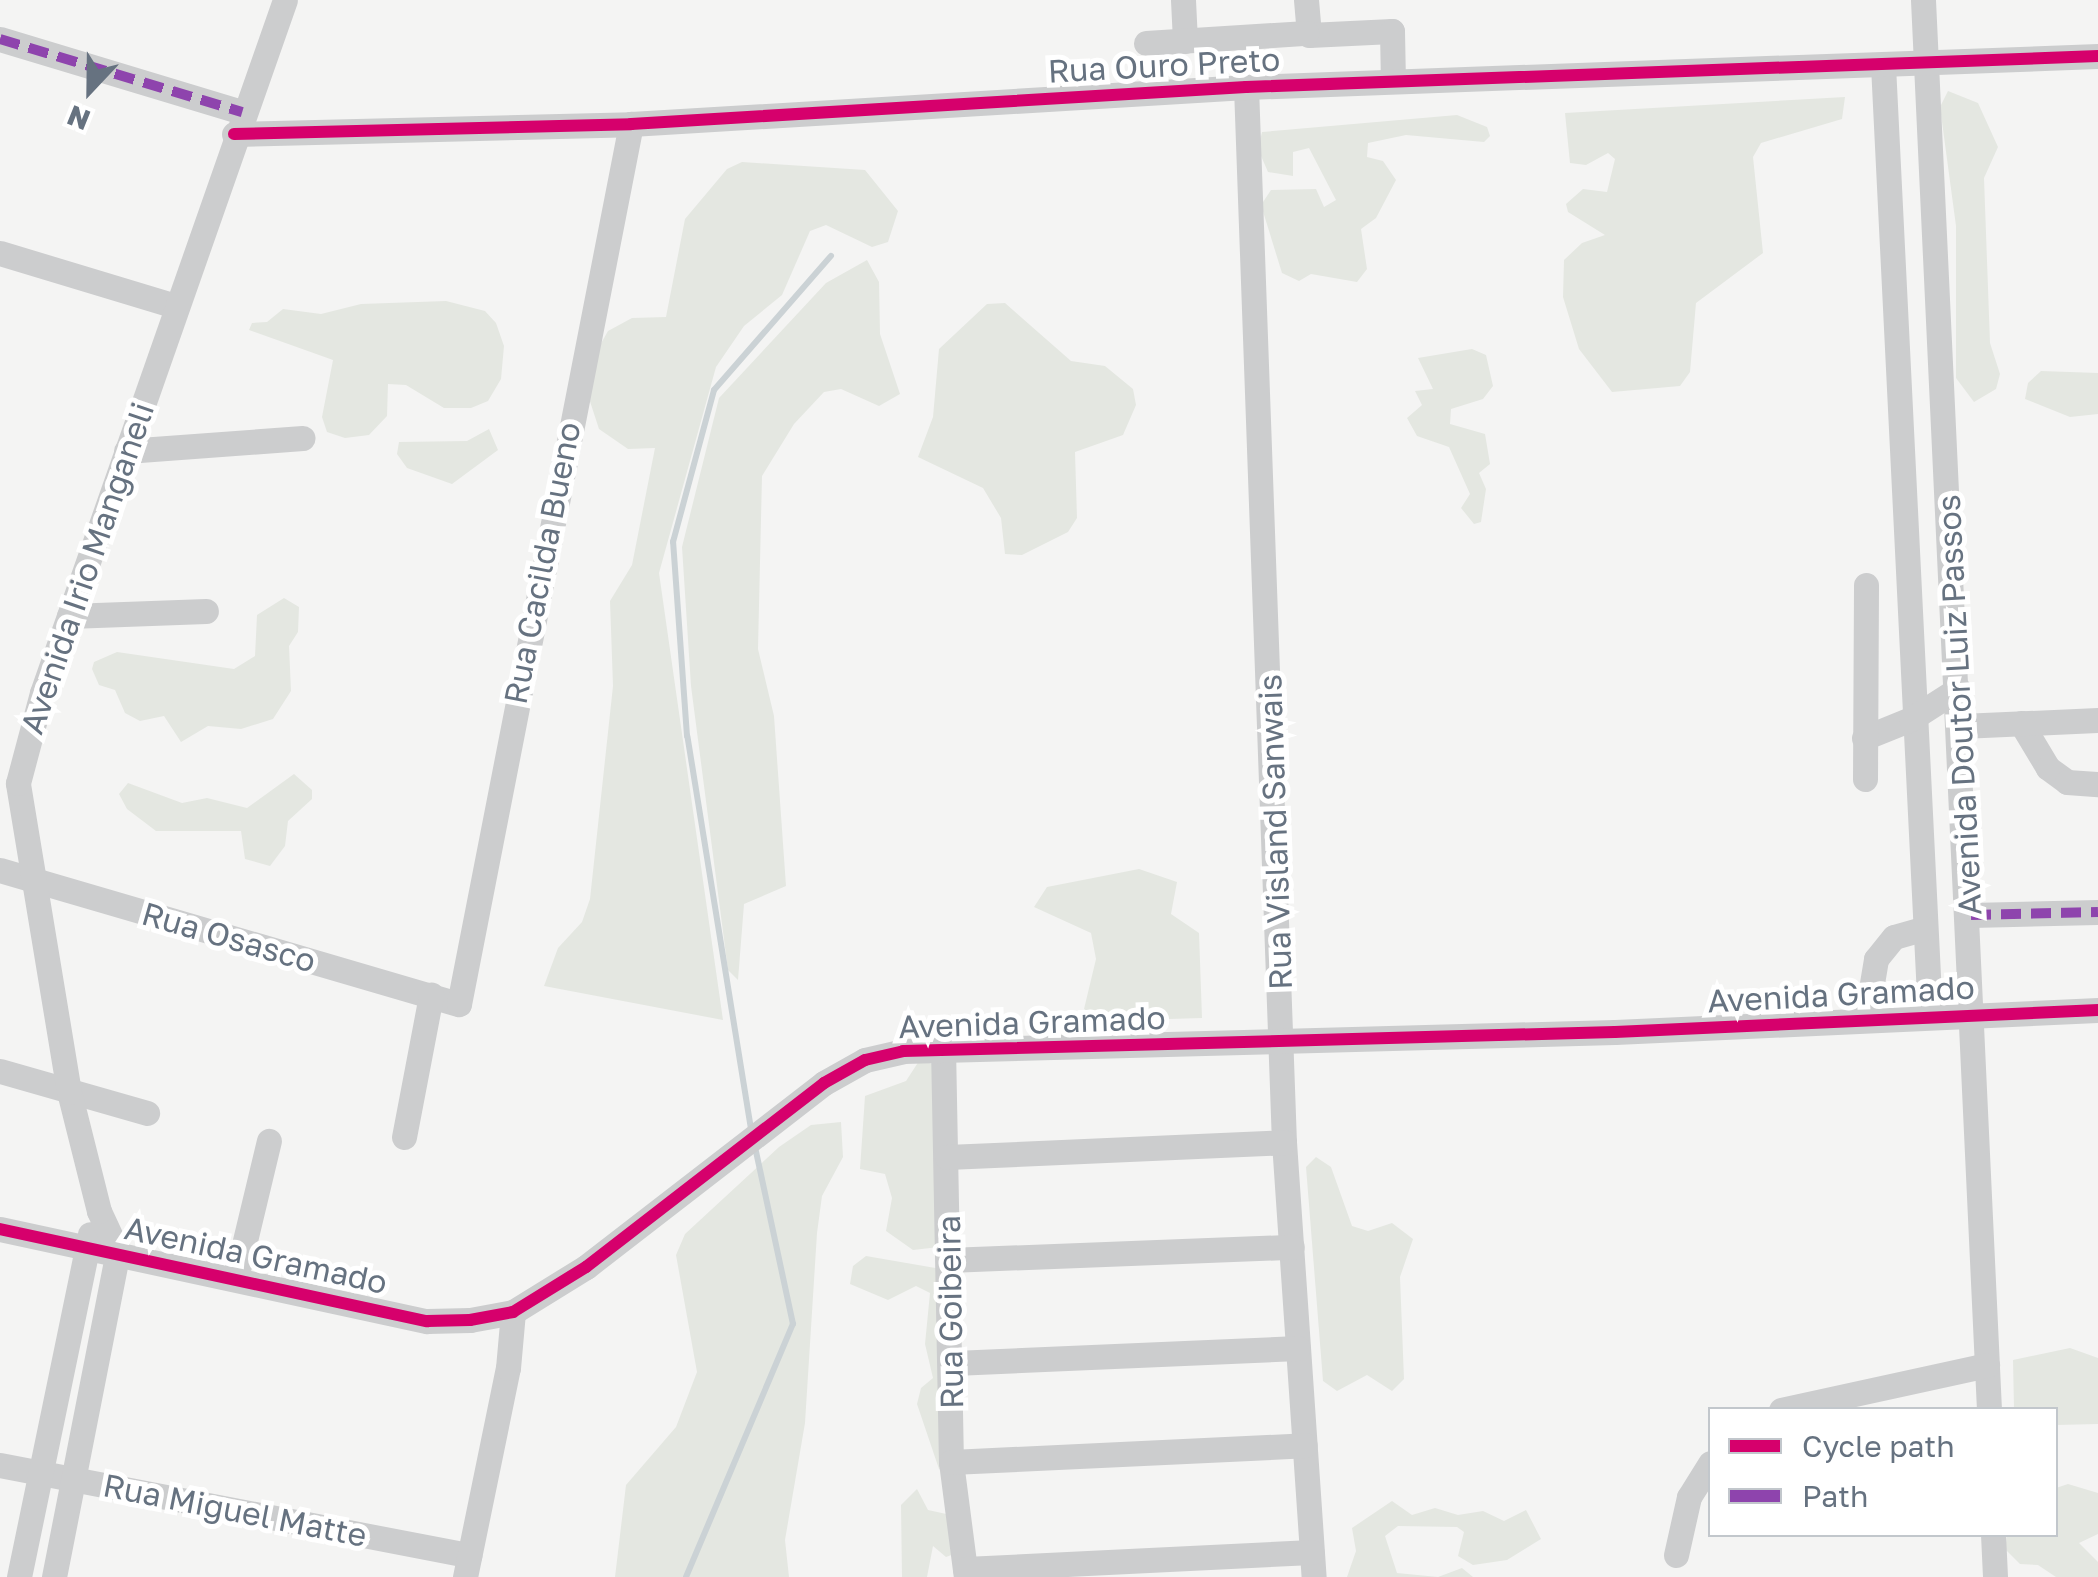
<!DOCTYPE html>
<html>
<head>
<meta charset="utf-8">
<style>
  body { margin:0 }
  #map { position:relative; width:2098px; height:1577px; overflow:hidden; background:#f4f4f3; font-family:"Golos Text",sans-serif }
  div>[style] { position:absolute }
  .green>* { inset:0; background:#e4e7e1 }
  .stream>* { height:6px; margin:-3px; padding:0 3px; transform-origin:3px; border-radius:3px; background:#cbd2d5 }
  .minor>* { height:25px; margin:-12.5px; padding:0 12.5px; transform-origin:12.5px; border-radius:12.5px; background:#cccdce }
  .quiet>* { height:10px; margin-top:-5px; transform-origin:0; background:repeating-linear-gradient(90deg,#8e44ad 0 20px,transparent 0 30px) }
  .cycleway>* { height:12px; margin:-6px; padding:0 6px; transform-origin:6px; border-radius:6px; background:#d6006c }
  span { translate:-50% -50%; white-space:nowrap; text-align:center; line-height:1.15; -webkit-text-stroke:10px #fff; paint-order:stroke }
  .street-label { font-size:32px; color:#667280 }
  .legend { position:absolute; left:1708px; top:1407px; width:350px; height:130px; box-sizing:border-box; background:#fff; border:2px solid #c2c7cc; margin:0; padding:12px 18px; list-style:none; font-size:30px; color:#667280 }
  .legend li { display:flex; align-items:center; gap:20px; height:50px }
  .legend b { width:50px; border:2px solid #c2c7cc }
  .north { position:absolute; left:40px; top:40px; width:100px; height:100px; -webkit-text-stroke:8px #fff; paint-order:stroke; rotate:202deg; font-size:28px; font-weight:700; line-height:40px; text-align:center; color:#667280 }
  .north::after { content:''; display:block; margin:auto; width:35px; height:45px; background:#667280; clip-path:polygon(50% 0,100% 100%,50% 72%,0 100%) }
</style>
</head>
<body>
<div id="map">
  <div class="green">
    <i style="clip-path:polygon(1948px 91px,1978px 103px,1998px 147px,1984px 178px,1990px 343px,2000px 374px,1996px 389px,1974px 402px,1956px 378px,1956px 226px,1940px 107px)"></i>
    <i style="clip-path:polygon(1845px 97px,1842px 119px,1761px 143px,1753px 157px,1763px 253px,1696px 303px,1690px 372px,1680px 386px,1612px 392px,1579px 349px,1563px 297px,1564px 260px,1582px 243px,1605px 235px,1568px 212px,1566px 204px,1583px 189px,1607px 192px,1615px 159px,1608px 153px,1586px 165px,1570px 163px,1565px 113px)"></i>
    <i style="clip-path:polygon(1457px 115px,1487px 127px,1490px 136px,1484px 142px,1406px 135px,1368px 143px,1367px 157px,1383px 161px,1396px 180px,1376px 218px,1361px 229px,1367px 269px,1357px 282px,1311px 274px,1299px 281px,1282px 273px,1261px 205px,1271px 190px,1316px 189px,1324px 207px,1336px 200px,1309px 148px,1293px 152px,1293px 176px,1268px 172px,1258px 149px,1262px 132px)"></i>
    <i style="clip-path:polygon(742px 162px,865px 170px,898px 211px,888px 242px,872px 247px,826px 225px,810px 231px,782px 295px,744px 326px,716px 367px,659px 573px,723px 1020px,544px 986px,558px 948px,582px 922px,590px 899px,613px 686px,610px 601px,632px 565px,655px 448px,628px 449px,599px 429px,582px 377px,608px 331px,632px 318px,666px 317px,685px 219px,727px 169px)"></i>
    <i style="clip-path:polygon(867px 260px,879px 282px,880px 334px,900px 394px,879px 406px,841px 389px,824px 392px,794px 424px,762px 476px,758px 649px,774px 716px,786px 886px,744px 904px,738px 980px,728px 970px,691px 686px,682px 547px,719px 398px,826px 283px)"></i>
    <i style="clip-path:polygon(446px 301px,485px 311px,496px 323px,504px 346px,501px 379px,488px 401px,471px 408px,444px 408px,406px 385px,388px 384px,387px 416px,369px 435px,345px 438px,327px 432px,322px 417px,333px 360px,249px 330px,252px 323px,267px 322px,283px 309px,321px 314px,361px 304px)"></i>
    <i style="clip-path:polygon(1005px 303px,1071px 361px,1105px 366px,1133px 389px,1136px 405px,1123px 435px,1075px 452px,1077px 518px,1068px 532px,1022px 555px,1005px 554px,1001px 518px,983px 488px,918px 457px,933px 417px,939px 349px,987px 304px)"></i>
    <i style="clip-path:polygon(1472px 349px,1486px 355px,1493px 386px,1483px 399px,1451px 409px,1450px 424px,1485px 434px,1490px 464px,1479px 473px,1486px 489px,1481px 522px,1474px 524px,1461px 508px,1470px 494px,1449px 447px,1417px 436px,1407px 418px,1422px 405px,1415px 391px,1433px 389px,1418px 358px)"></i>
    <i style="clip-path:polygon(2041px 371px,2098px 373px,2098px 414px,2070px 417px,2025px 399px,2028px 383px)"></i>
    <i style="clip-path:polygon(489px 429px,498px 450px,452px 484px,407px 468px,397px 454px,399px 442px,467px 441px)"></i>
    <i style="clip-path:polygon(284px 598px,299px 607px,298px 632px,289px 646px,291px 691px,273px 719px,241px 729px,208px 726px,181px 742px,164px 716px,140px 721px,125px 713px,115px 690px,99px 685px,92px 669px,94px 662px,117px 652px,234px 669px,255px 656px,257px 615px)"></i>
    <i style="clip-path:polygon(294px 774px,312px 790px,312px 799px,288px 821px,285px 846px,270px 866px,245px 859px,241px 831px,156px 831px,127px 809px,119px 794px,128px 783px,182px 803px,207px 798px,247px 808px)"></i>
    <i style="clip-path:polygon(1139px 869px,1177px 882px,1171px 914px,1199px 933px,1202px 1018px,1103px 1021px,1084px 1009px,1096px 959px,1091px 933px,1034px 907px,1047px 887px)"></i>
    <i style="clip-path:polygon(919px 1061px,934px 1064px,939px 1247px,913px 1250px,886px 1231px,892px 1198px,885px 1174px,860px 1169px,865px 1096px,906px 1081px)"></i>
    <i style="clip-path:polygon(841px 1122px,843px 1157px,822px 1196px,817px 1233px,805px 1423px,785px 1540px,789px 1577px,615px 1577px,626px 1485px,676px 1427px,697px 1372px,676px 1255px,685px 1234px,779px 1147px,811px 1125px)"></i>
    <i style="clip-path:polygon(1316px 1157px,1331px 1167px,1352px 1226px,1368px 1231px,1392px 1223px,1413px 1239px,1400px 1277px,1404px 1379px,1392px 1391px,1367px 1375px,1337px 1391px,1323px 1381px,1306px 1167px)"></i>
    <i style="clip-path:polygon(866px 1256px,947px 1270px,946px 1473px,939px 1469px,917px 1404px,921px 1388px,933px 1378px,925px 1344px,930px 1293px,916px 1286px,888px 1300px,850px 1284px,853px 1266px)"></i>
    <i style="clip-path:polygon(2070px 1348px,2098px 1358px,2098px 1424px,2056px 1425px,2056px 1410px,2014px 1409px,2013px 1360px)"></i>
    <i style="clip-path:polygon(2068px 1484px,2098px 1493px,2098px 1534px,2079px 1543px,2098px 1562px,2098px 1577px,2056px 1577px,2038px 1565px,2020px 1564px,2005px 1549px,2007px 1535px,2056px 1534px,2056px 1488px)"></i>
    <i style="clip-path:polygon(917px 1489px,928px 1510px,951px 1515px,954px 1554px,946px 1557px,933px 1546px,927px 1577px,902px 1577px,901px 1505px)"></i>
    <i style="clip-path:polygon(1392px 1501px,1412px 1515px,1435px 1508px,1458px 1515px,1483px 1511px,1504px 1521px,1526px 1510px,1541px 1539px,1507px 1560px,1473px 1565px,1458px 1556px,1464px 1532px,1457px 1527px,1398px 1526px,1385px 1536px,1397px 1573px,1438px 1577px,1462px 1568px,1473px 1577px,1347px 1577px,1356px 1551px,1352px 1528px)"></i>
  </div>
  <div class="stream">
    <i style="left:751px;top:1129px;width:398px;rotate:-99.2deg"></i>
    <i style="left:687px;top:736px;width:195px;rotate:-94.1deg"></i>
    <i style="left:673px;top:542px;width:157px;rotate:-74.9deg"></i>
    <i style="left:714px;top:390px;width:178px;rotate:-48.9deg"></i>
    <i style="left:686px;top:1577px;width:275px;rotate:-67.1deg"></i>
    <i style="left:793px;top:1324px;width:182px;rotate:-102.1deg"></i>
  </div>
  <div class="minor">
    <i style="left:1183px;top:0;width:41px;rotate:87.2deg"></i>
    <i style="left:1306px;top:0;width:35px;rotate:85deg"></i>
    <i style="left:1309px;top:35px;width:83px;rotate:-2.8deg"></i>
    <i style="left:1392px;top:31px;width:50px;rotate:88.9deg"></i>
    <i style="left:1923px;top:0;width:1412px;rotate:87.32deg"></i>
    <i style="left:0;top:39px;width:253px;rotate:16.8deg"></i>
    <i style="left:1146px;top:43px;width:161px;rotate:-3.6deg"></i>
    <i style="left:1883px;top:65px;width:952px;rotate:87.17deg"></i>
    <i style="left:1246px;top:87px;width:1056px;rotate:87.94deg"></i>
    <i style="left:1284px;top:1142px;width:436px;rotate:86.1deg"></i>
    <i style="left:234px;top:134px;width:397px;rotate:-1.4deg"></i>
    <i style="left:631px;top:124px;width:616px;rotate:-3.44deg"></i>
    <i style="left:1246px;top:87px;width:853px;rotate:-2.08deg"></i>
    <i style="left:0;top:253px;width:184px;rotate:16.8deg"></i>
    <i style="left:126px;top:451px;width:177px;rotate:-4.2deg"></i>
    <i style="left:69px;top:616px;width:137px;rotate:-2.1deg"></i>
    <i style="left:2021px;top:723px;width:52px;rotate:59deg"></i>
    <i style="left:2048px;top:768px;width:24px;rotate:36deg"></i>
    <i style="left:2067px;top:782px;width:31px;rotate:4deg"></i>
    <i style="left:1961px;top:726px;width:137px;rotate:-2.5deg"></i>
    <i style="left:1864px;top:738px;width:51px;rotate:-22deg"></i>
    <i style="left:1911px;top:719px;width:56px;rotate:-32.6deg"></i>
    <i style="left:1865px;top:779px;width:194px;rotate:-89.7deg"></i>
    <i style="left:0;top:870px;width:478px;rotate:16.3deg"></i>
    <i style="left:459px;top:1004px;width:897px;rotate:-78.94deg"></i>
    <i style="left:1971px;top:915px;width:127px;rotate:-1.4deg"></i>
    <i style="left:1866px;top:1019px;width:61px;rotate:-80.5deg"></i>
    <i style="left:1876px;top:959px;width:28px;rotate:-51deg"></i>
    <i style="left:1894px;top:937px;width:32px;rotate:-16deg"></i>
    <i style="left:943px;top:1047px;width:415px;rotate:88.9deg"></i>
    <i style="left:951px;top:1462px;width:116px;rotate:82.6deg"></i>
    <i style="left:0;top:1071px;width:153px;rotate:15.9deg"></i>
    <i style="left:404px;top:1137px;width:145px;rotate:-79.2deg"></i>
    <i style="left:947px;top:1157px;width:337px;rotate:-2.5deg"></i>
    <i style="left:0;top:1229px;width:437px;rotate:12.2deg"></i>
    <i style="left:427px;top:1321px;width:43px;rotate:-1.3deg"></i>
    <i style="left:470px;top:1320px;width:44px;rotate:-10.5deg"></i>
    <i style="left:513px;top:1312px;width:86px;rotate:-31.7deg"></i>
    <i style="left:586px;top:1267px;width:301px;rotate:-37.7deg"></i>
    <i style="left:824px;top:1083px;width:47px;rotate:-29.3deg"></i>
    <i style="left:865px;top:1060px;width:39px;rotate:-13deg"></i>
    <i style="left:903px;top:1051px;width:712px;rotate:-1.53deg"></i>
    <i style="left:1615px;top:1032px;width:484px;rotate:-2.6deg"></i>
    <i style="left:948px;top:1260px;width:344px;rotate:-2.2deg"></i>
    <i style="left:236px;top:1278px;width:141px;rotate:-76.5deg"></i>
    <i style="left:954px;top:1363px;width:344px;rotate:-2.5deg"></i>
    <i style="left:1781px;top:1410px;width:211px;rotate:-12.3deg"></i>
    <i style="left:951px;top:1462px;width:354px;rotate:-2.7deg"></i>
    <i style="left:0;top:1465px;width:478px;rotate:10.9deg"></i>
    <i style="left:1993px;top:1534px;width:43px;rotate:87.3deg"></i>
    <i style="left:1676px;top:1555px;width:59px;rotate:-77.4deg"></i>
    <i style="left:1689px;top:1497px;width:40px;rotate:-58deg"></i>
    <i style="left:965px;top:1569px;width:347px;rotate:-2.8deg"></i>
    <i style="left:19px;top:1577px;width:350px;rotate:-78.3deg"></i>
    <i style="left:54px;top:1577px;width:331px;rotate:-78.9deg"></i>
    <i style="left:118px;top:1252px;width:45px;rotate:-114.9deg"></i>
    <i style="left:99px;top:1211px;width:123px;rotate:-104.1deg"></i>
    <i style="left:69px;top:1092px;width:313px;rotate:-99.4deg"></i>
    <i style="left:18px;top:783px;width:93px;rotate:-75.1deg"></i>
    <i style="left:42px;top:693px;width:734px;rotate:-70.68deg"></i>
    <i style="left:465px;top:1577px;width:213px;rotate:-78.4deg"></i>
    <i style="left:508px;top:1368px;width:56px;rotate:-84.9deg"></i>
  </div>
  <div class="quiet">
    <i style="left:0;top:39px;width:253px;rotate:16.8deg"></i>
    <i style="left:1971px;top:915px;width:127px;rotate:-1.4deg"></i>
  </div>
  <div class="cycleway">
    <i style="left:234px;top:134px;width:397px;rotate:-1.4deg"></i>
    <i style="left:631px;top:124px;width:616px;rotate:-3.44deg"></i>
    <i style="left:1246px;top:87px;width:853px;rotate:-2.08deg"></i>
    <i style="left:0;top:1229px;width:437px;rotate:12.2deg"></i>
    <i style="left:427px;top:1321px;width:43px;rotate:-1.3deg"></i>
    <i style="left:470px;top:1320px;width:44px;rotate:-10.5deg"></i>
    <i style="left:513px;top:1312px;width:86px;rotate:-31.7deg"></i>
    <i style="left:586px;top:1267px;width:301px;rotate:-37.7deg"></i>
    <i style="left:824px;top:1083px;width:47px;rotate:-29.3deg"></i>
    <i style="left:865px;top:1060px;width:39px;rotate:-13deg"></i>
    <i style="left:903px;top:1051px;width:712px;rotate:-1.53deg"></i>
    <i style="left:1615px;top:1032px;width:484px;rotate:-2.6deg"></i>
  </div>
  <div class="street-label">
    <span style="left:1164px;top:65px;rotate:-3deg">Rua Ouro Preto</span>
    <span style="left:542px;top:563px;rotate:-79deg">Rua Cacilda Bueno</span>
    <span style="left:87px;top:568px;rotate:-71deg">Avenida Irio Manganeli</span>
    <span style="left:1959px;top:705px;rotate:-93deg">Avenida Doutor Luiz Passos</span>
    <span style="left:1275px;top:832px;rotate:-92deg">Rua Visland Sanwais</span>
    <span style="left:229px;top:937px;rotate:16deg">Rua Osasco</span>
    <span style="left:1841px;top:994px;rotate:-3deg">Avenida Gramado</span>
    <span style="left:1032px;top:1022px;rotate:-2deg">Avenida Gramado</span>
    <span style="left:256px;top:1255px;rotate:12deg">Avenida Gramado</span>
    <span style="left:950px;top:1312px;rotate:-91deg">Rua Goibeira</span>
    <span style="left:235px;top:1510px;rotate:11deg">Rua Miguel Matte</span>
  </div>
  <ul class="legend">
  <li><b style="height:12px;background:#d6006c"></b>Cycle path</li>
  <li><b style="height:12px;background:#8e44ad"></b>Path</li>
  </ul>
  <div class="north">N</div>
</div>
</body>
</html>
